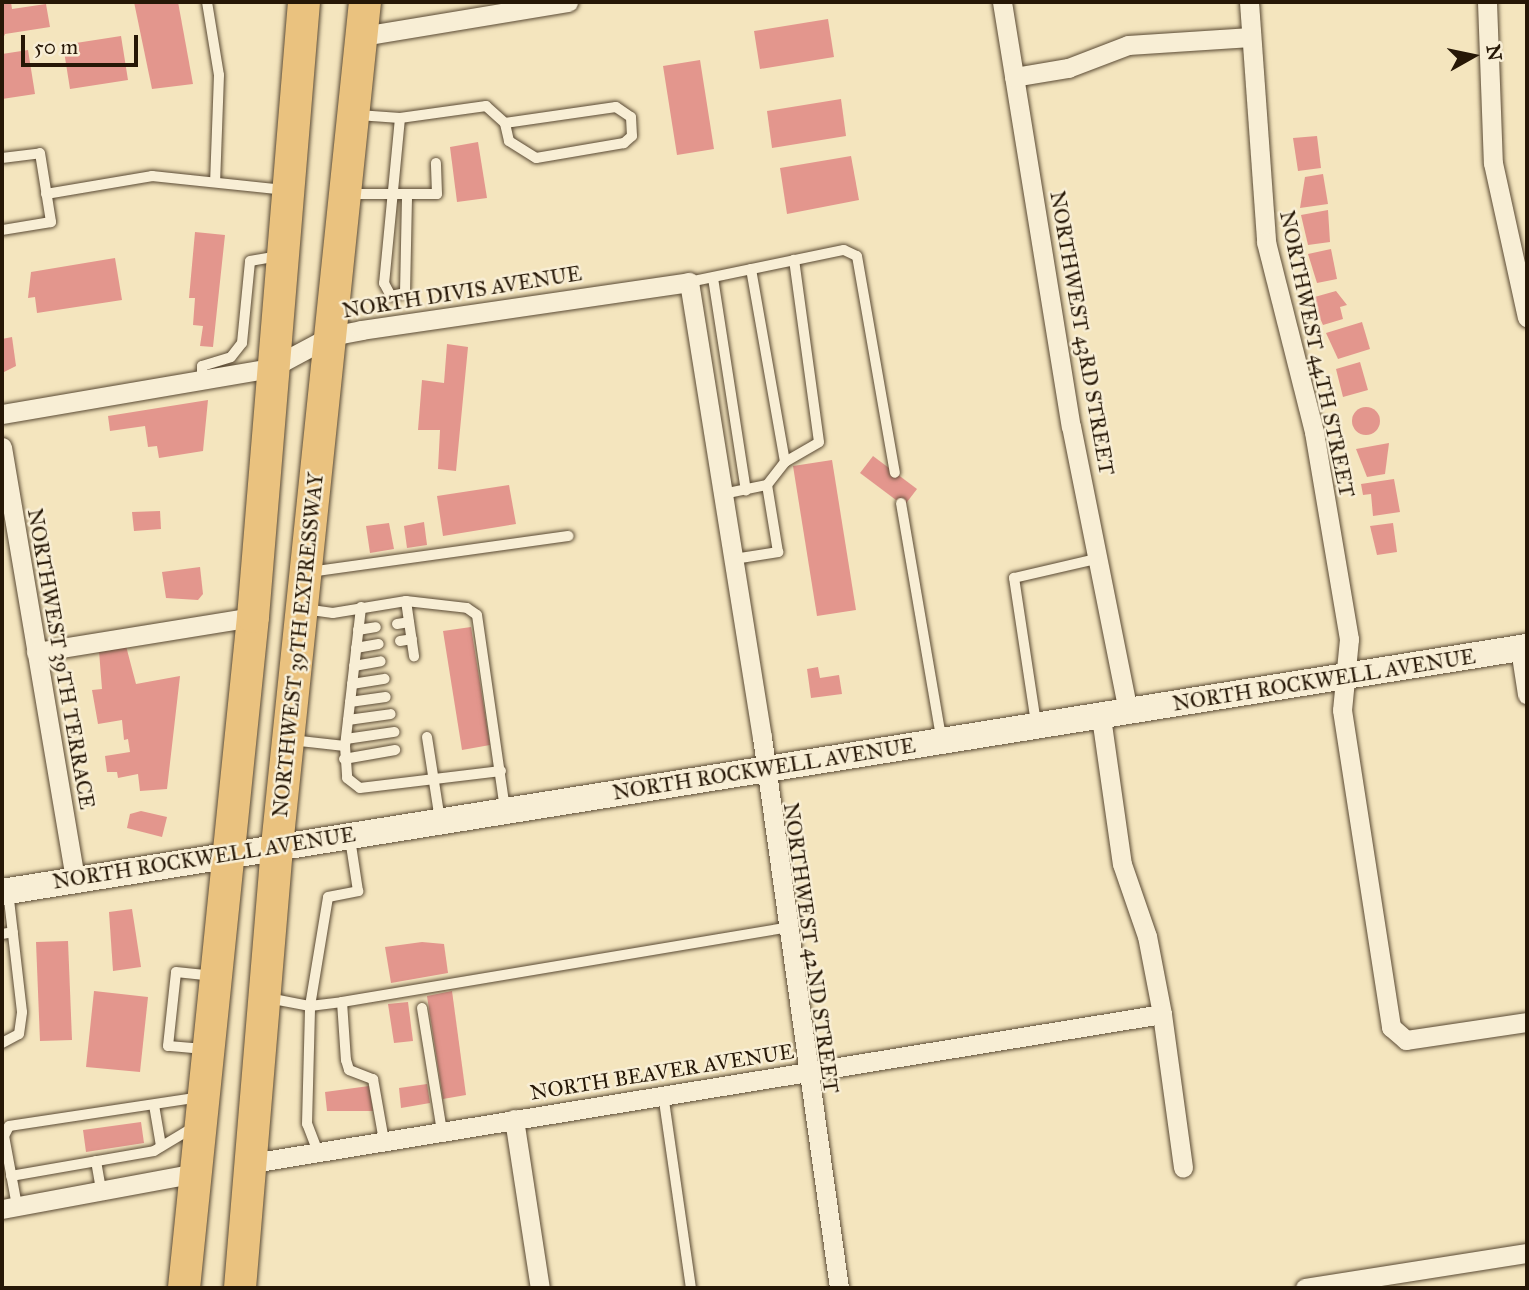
<!DOCTYPE html>
<html>
<head>
<meta charset="utf-8">
<style>
  body { margin:0 }
  #map { position:relative; width:1529px; height:1290px; overflow:hidden; background:#f4e5be; font-family:"IM FELL Great Primer",serif }
  div>[style] { position:absolute }
  .building>* { inset:0; background:#e3968d }
  .round { border-radius:50% }
  .roads { filter:drop-shadow(0 0 2px #5a4a34) drop-shadow(0 0 2px #5a4a34) }
  .service>* { height:10px; margin:-5px; padding:0 5px; transform-origin:5px; border-radius:5px; background:#f8eed5 }
  .minor>* { height:19px; margin:-9.5px; padding:0 9.5px; transform-origin:9.5px; border-radius:9.5px; background:#f8eed5 }
  .secondary>* { height:26px; margin:-13px; padding:0 13px; transform-origin:13px; border-radius:13px; background:#f8eed5 }
  .trunk>* { height:32px; margin:-16px; padding:0 16px; transform-origin:16px; border-radius:16px; background:#eac27f }
  span { translate:-50% -50%; white-space:nowrap; text-align:center; line-height:1.15; -webkit-text-stroke:5px #f8eed5; paint-order:stroke }
  .street-label { font-size:21px; color:#261706 }
  .frame { position:absolute; inset:0; border:4px solid #261706; pointer-events:none }
  .north { position:absolute; left:1438px; top:21px; width:70px; height:70px; -webkit-text-stroke:5px #f8eed5; paint-order:stroke; rotate:81deg; font-size:19px; font-weight:700; line-height:28px; text-align:center; color:#261706 }
  .north::after { content:''; display:block; margin:auto; width:24px; height:32px; background:#261706; clip-path:polygon(50% 0,100% 100%,50% 72%,0 100%) }
  .scale { position:absolute; left:21px; top:35px; width:117px; height:32px; box-sizing:border-box; border:4px solid #261706; border-top:0; padding-left:9px; font-size:21px; line-height:24px; white-space:nowrap; color:#261706; -webkit-text-stroke:5px #f8eed5; paint-order:stroke }
</style>
</head>
<body>
<div id="map">
  <div class="building">
    <i style="clip-path:polygon(2px 2px,11px 2px,12px 9px,46px 4px,50px 27px,5px 34px,2px 41px)"></i>
    <i style="clip-path:polygon(134px 2px,178px 2px,193px 84px,152px 89px)"></i>
    <i style="clip-path:polygon(828px 19px,834px 57px,760px 69px,754px 31px)"></i>
    <i style="clip-path:polygon(121px 36px,128px 80px,70px 89px,63px 45px)"></i>
    <i style="clip-path:polygon(28px 50px,35px 94px,2px 99px,2px 54px)"></i>
    <i style="clip-path:polygon(700px 60px,714px 149px,677px 155px,663px 66px)"></i>
    <i style="clip-path:polygon(841px 99px,846px 136px,772px 148px,767px 111px)"></i>
    <i style="clip-path:polygon(1317px 136px,1321px 168px,1298px 171px,1293px 138px)"></i>
    <i style="clip-path:polygon(478px 142px,487px 198px,457px 202px,450px 147px)"></i>
    <i style="clip-path:polygon(851px 156px,859px 200px,787px 214px,780px 168px)"></i>
    <i style="clip-path:polygon(1323px 174px,1328px 204px,1300px 208px,1305px 177px)"></i>
    <i style="clip-path:polygon(1328px 210px,1330px 242px,1308px 245px,1301px 215px)"></i>
    <i style="clip-path:polygon(195px 232px,225px 235px,213px 347px,200px 346px,203px 326px,193px 325px,195px 298px,189px 298px)"></i>
    <i style="clip-path:polygon(1331px 249px,1337px 279px,1317px 283px,1308px 254px)"></i>
    <i style="clip-path:polygon(115px 258px,122px 300px,37px 313px,35px 297px,28px 298px,31px 272px)"></i>
    <i style="clip-path:polygon(1336px 291px,1347px 305px,1340px 307px,1343px 319px,1323px 325px,1311px 298px)"></i>
    <i style="clip-path:polygon(1362px 322px,1370px 349px,1338px 359px,1326px 333px)"></i>
    <i style="clip-path:polygon(12px 337px,16px 366px,2px 373px,2px 339px)"></i>
    <i style="clip-path:polygon(447px 344px,468px 347px,456px 471px,438px 469px,440px 430px,418px 430px,422px 380px,444px 383px)"></i>
    <i style="clip-path:polygon(1360px 362px,1368px 390px,1343px 397px,1336px 369px)"></i>
    <i style="clip-path:polygon(208px 400px,203px 451px,159px 458px,157px 446px,148px 447px,145px 426px,110px 431px,108px 416px)"></i>
    <i class="round" style="left:1352px;top:407px;width:28px;height:28px"></i>
    <i style="clip-path:polygon(1389px 443px,1385px 474px,1367px 477px,1356px 449px)"></i>
    <i style="clip-path:polygon(873px 456px,917px 489px,904px 506px,860px 473px)"></i>
    <i style="clip-path:polygon(832px 460px,856px 610px,817px 616px,793px 466px)"></i>
    <i style="clip-path:polygon(1394px 479px,1400px 512px,1373px 516px,1371px 494px,1363px 495px,1361px 484px)"></i>
    <i style="clip-path:polygon(509px 485px,516px 524px,443px 536px,437px 496px)"></i>
    <i style="clip-path:polygon(160px 511px,161px 529px,134px 531px,132px 512px)"></i>
    <i style="clip-path:polygon(424px 522px,427px 545px,407px 548px,404px 526px)"></i>
    <i style="clip-path:polygon(389px 523px,394px 549px,370px 553px,366px 526px)"></i>
    <i style="clip-path:polygon(1393px 523px,1397px 552px,1377px 555px,1370px 526px)"></i>
    <i style="clip-path:polygon(200px 567px,203px 594px,198px 600px,166px 598px,162px 572px)"></i>
    <i style="clip-path:polygon(471px 627px,490px 745px,462px 750px,443px 631px)"></i>
    <i style="clip-path:polygon(126px 646px,136px 684px,180px 676px,167px 789px,140px 791px,138px 774px,118px 778px,117px 772px,107px 772px,105px 756px,130px 752px,128px 739px,124px 740px,122px 720px,98px 724px,92px 690px,102px 689px,99px 651px)"></i>
    <i style="clip-path:polygon(818px 667px,820px 678px,839px 675px,842px 694px,811px 698px,807px 669px)"></i>
    <i style="clip-path:polygon(141px 811px,167px 817px,162px 837px,127px 828px,130px 814px)"></i>
    <i style="clip-path:polygon(132px 909px,141px 967px,113px 971px,109px 912px)"></i>
    <i style="clip-path:polygon(68px 941px,72px 1040px,40px 1041px,36px 942px)"></i>
    <i style="clip-path:polygon(422px 942px,444px 944px,448px 973px,391px 983px,385px 947px)"></i>
    <i style="clip-path:polygon(94px 991px,148px 997px,140px 1072px,86px 1067px)"></i>
    <i style="clip-path:polygon(452px 991px,466px 1095px,443px 1099px,427px 996px)"></i>
    <i style="clip-path:polygon(408px 1002px,413px 1041px,394px 1043px,388px 1004px)"></i>
    <i style="clip-path:polygon(427px 1084px,430px 1103px,401px 1108px,399px 1088px)"></i>
    <i style="clip-path:polygon(369px 1086px,373px 1111px,327px 1111px,325px 1092px)"></i>
    <i style="clip-path:polygon(141px 1122px,144px 1143px,86px 1152px,83px 1130px)"></i>
  </div>
  <div class="roads">
    <div class="service">
      <i style="left:207px;top:2px;width:74px;rotate:80.7deg"></i>
      <i style="left:219px;top:75px;width:107px;rotate:92.1deg"></i>
      <i style="left:358px;top:115px;width:42px;rotate:4.1deg"></i>
      <i style="left:400px;top:118px;width:166px;rotate:95.5deg"></i>
      <i style="left:384px;top:283px;width:15px;rotate:62deg"></i>
      <i style="left:391px;top:296px;width:14px;rotate:-12deg"></i>
      <i style="left:405px;top:293px;width:99px;rotate:-88.8deg"></i>
      <i style="left:400px;top:118px;width:87px;rotate:-7.9deg"></i>
      <i style="left:486px;top:106px;width:25px;rotate:42deg"></i>
      <i style="left:505px;top:123px;width:112px;rotate:-8.2deg"></i>
      <i style="left:616px;top:107px;width:18px;rotate:34deg"></i>
      <i style="left:631px;top:117px;width:19px;rotate:87deg"></i>
      <i style="left:632px;top:136px;width:11px;rotate:139deg"></i>
      <i style="left:624px;top:143px;width:89px;rotate:170.3deg"></i>
      <i style="left:536px;top:158px;width:32px;rotate:-148deg"></i>
      <i style="left:509px;top:141px;width:18px;rotate:-103deg"></i>
      <i style="left:2px;top:158px;width:38px;rotate:-7deg"></i>
      <i style="left:40px;top:153px;width:70px;rotate:80.9deg"></i>
      <i style="left:51px;top:222px;width:50px;rotate:170.7deg"></i>
      <i style="left:46px;top:194px;width:108px;rotate:-9.6deg"></i>
      <i style="left:152px;top:176px;width:135px;rotate:6deg"></i>
      <i style="left:349px;top:194px;width:88px"></i>
      <i style="left:437px;top:194px;width:31px;rotate:-92deg"></i>
      <i style="left:751px;top:269px;width:196px;rotate:80deg"></i>
      <i style="left:713px;top:278px;width:215px;rotate:81.2deg"></i>
      <i style="left:689px;top:282px;width:158px;rotate:-11.7deg"></i>
      <i style="left:844px;top:250px;width:14px;rotate:25deg"></i>
      <i style="left:857px;top:256px;width:220px;rotate:80.1deg"></i>
      <i style="left:202px;top:380px;width:14px;rotate:-90deg"></i>
      <i style="left:202px;top:366px;width:30px;rotate:-17deg"></i>
      <i style="left:231px;top:357px;width:18px;rotate:-52deg"></i>
      <i style="left:242px;top:343px;width:82px;rotate:-84.4deg"></i>
      <i style="left:250px;top:261px;width:27px;rotate:-10deg"></i>
      <i style="left:723px;top:494px;width:45px;rotate:-11.6deg"></i>
      <i style="left:767px;top:485px;width:29px;rotate:-52deg"></i>
      <i style="left:785px;top:462px;width:39px;rotate:-30deg"></i>
      <i style="left:819px;top:442px;width:184px;rotate:-97.8deg"></i>
      <i style="left:901px;top:503px;width:238px;rotate:80.3deg"></i>
      <i style="left:734px;top:559px;width:45px;rotate:-9deg"></i>
      <i style="left:778px;top:552px;width:68px;rotate:-99.3deg"></i>
      <i style="left:309px;top:572px;width:262px;rotate:-7.9deg"></i>
      <i style="left:406px;top:601px;width:56px;rotate:81.7deg"></i>
      <i style="left:304px;top:609px;width:29px;rotate:8deg"></i>
      <i style="left:333px;top:613px;width:74px;rotate:-9.3deg"></i>
      <i style="left:406px;top:601px;width:61px;rotate:6.5deg"></i>
      <i style="left:467px;top:608px;width:12px;rotate:35deg"></i>
      <i style="left:477px;top:615px;width:197px;rotate:81.8deg"></i>
      <i style="left:397px;top:624px;width:12px;rotate:-9deg"></i>
      <i style="left:358px;top:630px;width:18px;rotate:-9deg"></i>
      <i style="left:400px;top:641px;width:12px;rotate:-9deg"></i>
      <i style="left:356px;top:648px;width:23px;rotate:-10deg"></i>
      <i style="left:354px;top:666px;width:27px;rotate:-10deg"></i>
      <i style="left:352px;top:684px;width:33px;rotate:-9deg"></i>
      <i style="left:350px;top:702px;width:36px;rotate:-8deg"></i>
      <i style="left:348px;top:720px;width:43px;rotate:-7.9deg"></i>
      <i style="left:1036px;top:723px;width:147px;rotate:-98.6deg"></i>
      <i style="left:1014px;top:578px;width:88px;rotate:-13.1deg"></i>
      <i style="left:427px;top:737px;width:84px;rotate:81.1deg"></i>
      <i style="left:346px;top:739px;width:49px;rotate:-8.3deg"></i>
      <i style="left:291px;top:740px;width:54px;rotate:6.3deg"></i>
      <i style="left:345px;top:746px;width:140px;rotate:-83.4deg"></i>
      <i style="left:345px;top:746px;width:32px;rotate:86deg"></i>
      <i style="left:347px;top:778px;width:16px;rotate:38deg"></i>
      <i style="left:360px;top:788px;width:142px;rotate:-6.9deg"></i>
      <i style="left:344px;top:759px;width:52px;rotate:-10deg"></i>
      <i style="left:2px;top:934px;width:11px;rotate:-10deg"></i>
      <i style="left:268px;top:998px;width:43px;rotate:10.8deg"></i>
      <i style="left:310px;top:1006px;width:32px;rotate:-7deg"></i>
      <i style="left:342px;top:1002px;width:449px;rotate:-9.5deg"></i>
      <i style="left:342px;top:1002px;width:58px;rotate:86.1deg"></i>
      <i style="left:346px;top:1060px;width:10px;rotate:73deg"></i>
      <i style="left:349px;top:1070px;width:26px;rotate:21deg"></i>
      <i style="left:373px;top:1079px;width:63px;rotate:79.9deg"></i>
      <i style="left:422px;top:1008px;width:125px;rotate:80.8deg"></i>
      <i style="left:2px;top:1043px;width:19px;rotate:-28deg"></i>
      <i style="left:19px;top:1034px;width:22px;rotate:-82deg"></i>
      <i style="left:22px;top:1012px;width:122px;rotate:-96.6deg"></i>
      <i style="left:204px;top:1049px;width:36px;rotate:-175deg"></i>
      <i style="left:168px;top:1046px;width:74px;rotate:-83.8deg"></i>
      <i style="left:176px;top:972px;width:36px;rotate:6deg"></i>
      <i style="left:663px;top:1094px;width:196px;rotate:81.8deg"></i>
      <i style="left:154px;top:1105px;width:42px;rotate:80.3deg"></i>
      <i style="left:318px;top:1152px;width:30px;rotate:-111deg"></i>
      <i style="left:307px;top:1124px;width:118px;rotate:-88.5deg"></i>
      <i style="left:310px;top:1006px;width:110px;rotate:-80.6deg"></i>
      <i style="left:328px;top:897px;width:31px;rotate:-11deg"></i>
      <i style="left:358px;top:891px;width:53px;rotate:-98.7deg"></i>
      <i style="left:96px;top:1161px;width:29px;rotate:80deg"></i>
      <i style="left:11px;top:1176px;width:145px;rotate:-9.9deg"></i>
      <i style="left:154px;top:1151px;width:47px;rotate:-31deg"></i>
      <i style="left:17px;top:1206px;width:71px;rotate:-100.5deg"></i>
      <i style="left:4px;top:1136px;width:11px;rotate:-63deg"></i>
      <i style="left:9px;top:1126px;width:193px;rotate:-8.6deg"></i>
    </div>
    <div class="minor">
      <i style="left:1002px;top:2px;width:430px;rotate:80.8deg"></i>
      <i style="left:1071px;top:426px;width:292px;rotate:78.7deg"></i>
      <i style="left:1249px;top:2px;width:241px;rotate:85.9deg"></i>
      <i style="left:1266px;top:242px;width:196px;rotate:75.8deg"></i>
      <i style="left:1314px;top:432px;width:210px;rotate:80.4deg"></i>
      <i style="left:1349px;top:639px;width:71px;rotate:95.6deg"></i>
      <i style="left:1342px;top:710px;width:321px;rotate:81.2deg"></i>
      <i style="left:1391px;top:1027px;width:20px;rotate:41deg"></i>
      <i style="left:1406px;top:1040px;width:122px;rotate:-8.5deg"></i>
      <i style="left:1487px;top:2px;width:161px;rotate:87.9deg"></i>
      <i style="left:1493px;top:163px;width:158px;rotate:77.6deg"></i>
      <i style="left:362px;top:36px;width:209px;rotate:-9.4deg"></i>
      <i style="left:1014px;top:77px;width:55px;rotate:-9.5deg"></i>
      <i style="left:1068px;top:68px;width:64px;rotate:-21deg"></i>
      <i style="left:1128px;top:45px;width:123px;rotate:-3.7deg"></i>
      <i style="left:2px;top:414px;width:273px;rotate:-9.7deg"></i>
      <i style="left:271px;top:368px;width:68px;rotate:-28.1deg"></i>
      <i style="left:331px;top:336px;width:31px;rotate:-11deg"></i>
      <i style="left:361px;top:330px;width:331px;rotate:-8.3deg"></i>
      <i style="left:689px;top:282px;width:461px;rotate:80.9deg"></i>
      <i style="left:762px;top:737px;width:556px;rotate:82.04deg"></i>
      <i style="left:2px;top:447px;width:437px;rotate:80.4deg"></i>
      <i style="left:1520px;top:649px;width:46px;rotate:81.2deg"></i>
      <i style="left:36px;top:652px;width:220px;rotate:-9.2deg"></i>
      <i style="left:1101px;top:717px;width:148px;rotate:81.9deg"></i>
      <i style="left:1122px;top:864px;width:76px;rotate:70.9deg"></i>
      <i style="left:1147px;top:936px;width:79px;rotate:79.1deg"></i>
      <i style="left:1162px;top:1014px;width:155px;rotate:82.2deg"></i>
      <i style="left:514px;top:1119px;width:171px;rotate:81.3deg"></i>
      <i style="left:252px;top:1163px;width:922px;rotate:-9.3deg"></i>
      <i style="left:2px;top:1209px;width:198px;rotate:-10.5deg"></i>
      <i style="left:1305px;top:1288px;width:225px;rotate:-9deg"></i>
    </div>
    <div class="secondary">
      <i style="left:2px;top:892px;width:1545px;rotate:-9.13deg"></i>
    </div>
    <div class="trunk">
      <i style="left:184px;top:1288px;width:675px;rotate:-84.13deg"></i>
      <i style="left:253px;top:617px;width:617px;rotate:-85.26deg"></i>
      <i style="left:240px;top:1288px;width:444px;rotate:-85.2deg"></i>
      <i style="left:277px;top:846px;width:849px;rotate:-84.05deg"></i>
    </div>
  </div>
  <div class="street-label">
    <span style="left:462px;top:292px;rotate:-9deg">NORTH DIVIS AVENUE</span>
    <span style="left:1082px;top:333px;rotate:80deg">NORTHWEST 43RD STREET</span>
    <span style="left:1317px;top:354px;rotate:78deg">NORTHWEST 44TH STREET</span>
    <span style="left:298px;top:645px;rotate:-84deg">NORTHWEST 39TH EXPRESSWAY</span>
    <span style="left:61px;top:659px;rotate:80deg">NORTHWEST 39TH TERRACE</span>
    <span style="left:1324px;top:680px;rotate:-9deg">NORTH ROCKWELL AVENUE</span>
    <span style="left:764px;top:769px;rotate:-9deg">NORTH ROCKWELL AVENUE</span>
    <span style="left:204px;top:858px;rotate:-9deg">NORTH ROCKWELL AVENUE</span>
    <span style="left:811px;top:948px;rotate:82deg">NORTHWEST 42ND STREET</span>
    <span style="left:662px;top:1072px;rotate:-9deg">NORTH BEAVER AVENUE</span>
  </div>
  <div class="frame"></div>
  <div class="north">N</div>
  <div class="scale">50 m</div>
</div>
</body>
</html>
